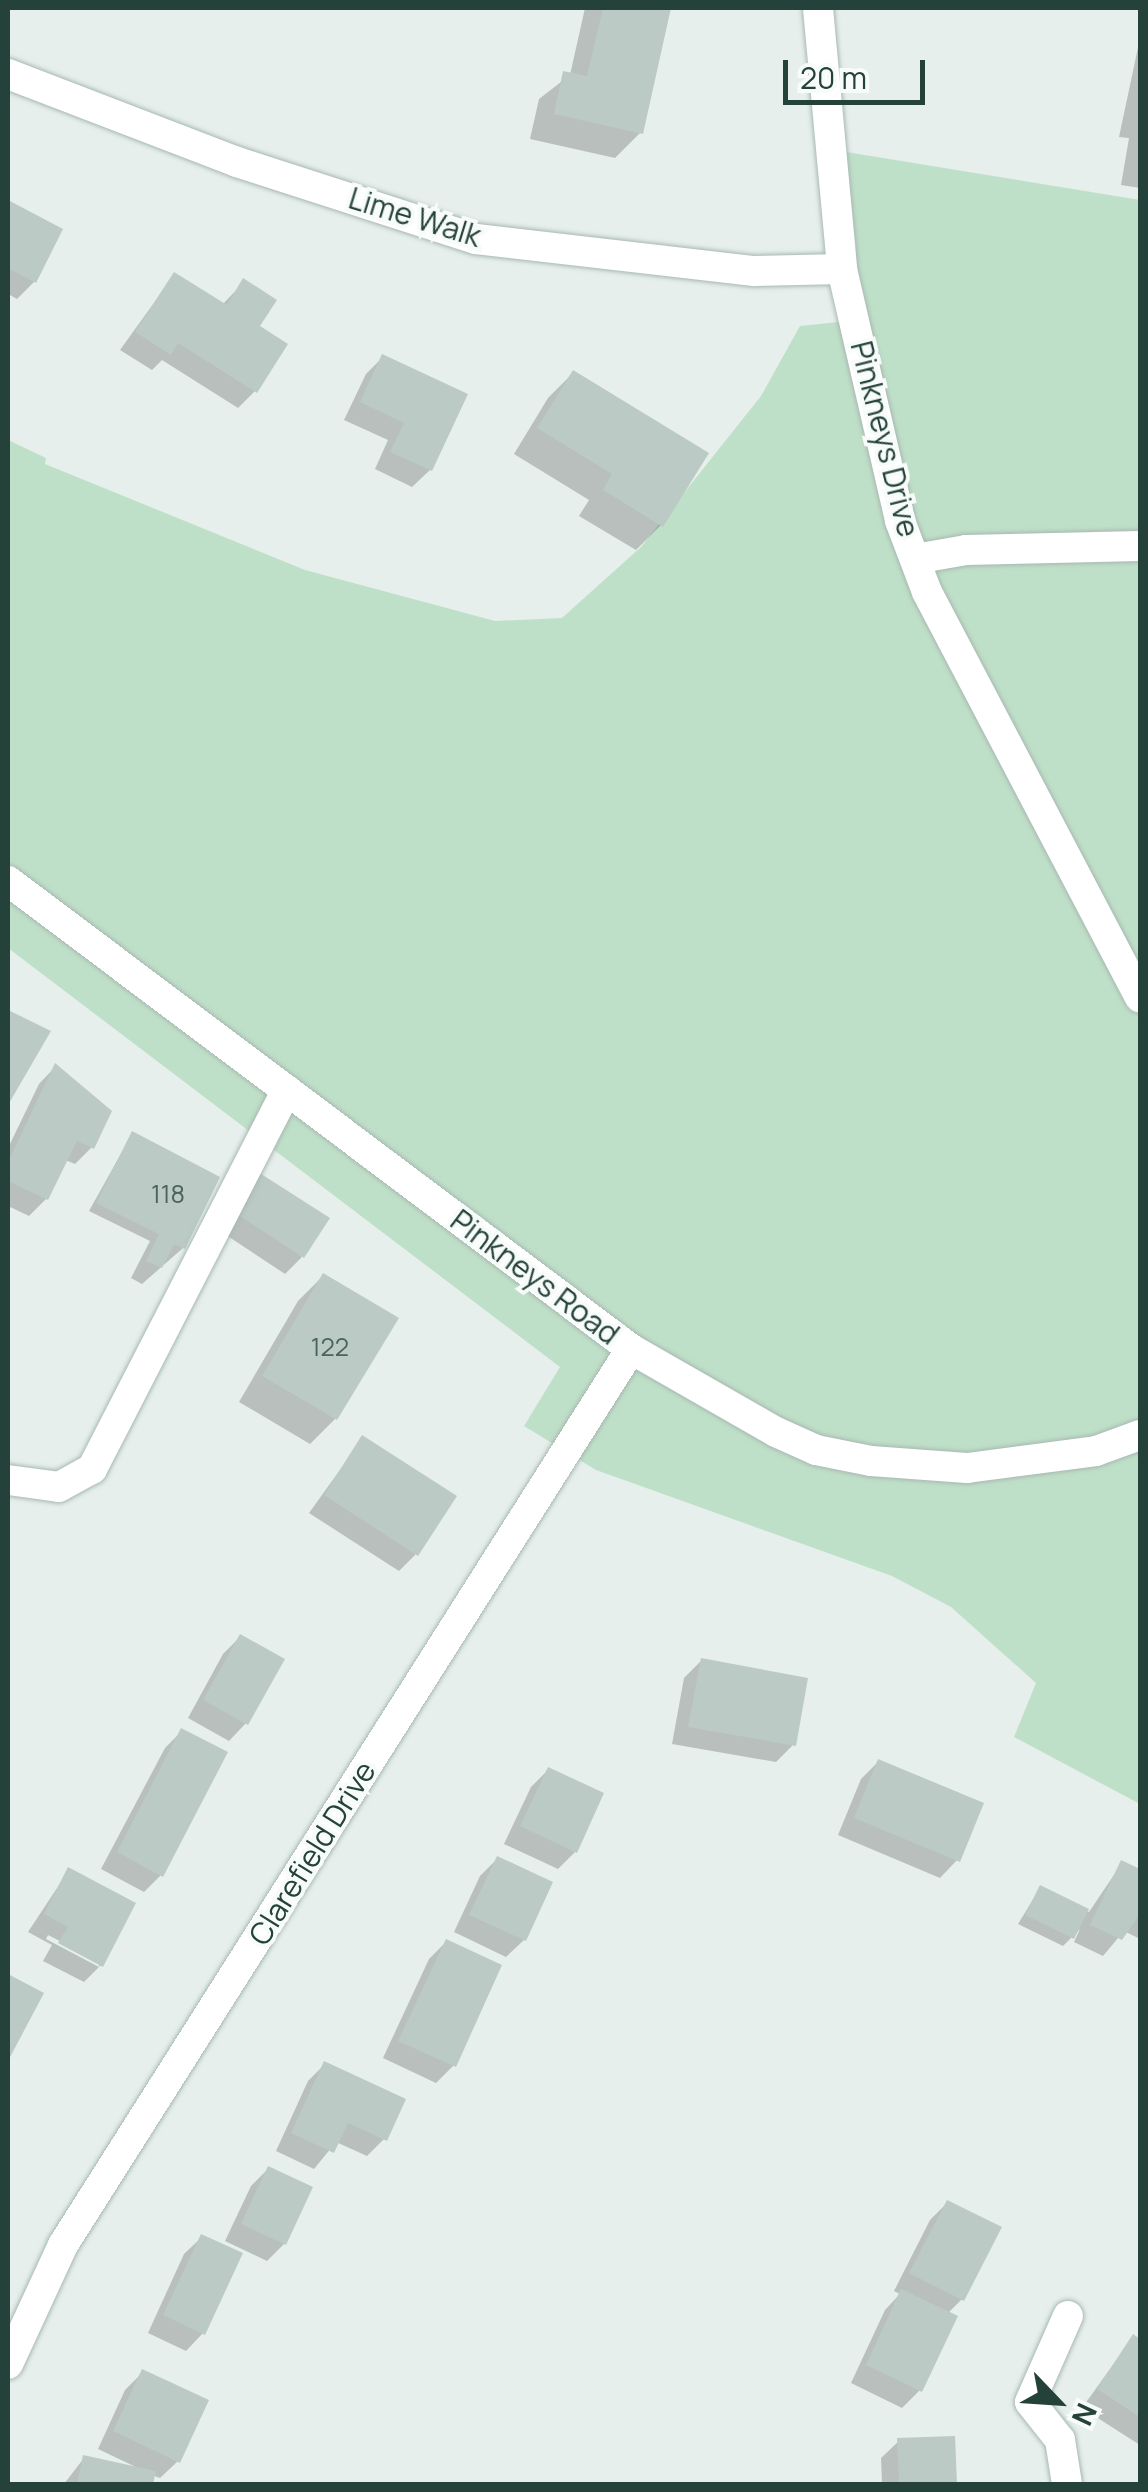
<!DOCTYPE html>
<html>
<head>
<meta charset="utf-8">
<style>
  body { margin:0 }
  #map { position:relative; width:1148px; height:2492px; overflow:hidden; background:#e6efeb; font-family:Manrope,sans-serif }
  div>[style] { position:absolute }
  .green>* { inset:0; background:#bfe0c8 }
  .shadow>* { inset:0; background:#0003 }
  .building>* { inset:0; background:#bbcac4 }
  .roads { filter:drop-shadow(0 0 2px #a8b8b2) drop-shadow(0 0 2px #a8b8b2) }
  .minor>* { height:30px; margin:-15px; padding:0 15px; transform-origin:15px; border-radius:15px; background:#fff }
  span { translate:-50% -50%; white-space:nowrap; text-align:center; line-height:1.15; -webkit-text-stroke:8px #f7fbf9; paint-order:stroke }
  .number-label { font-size:25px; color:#4a645c }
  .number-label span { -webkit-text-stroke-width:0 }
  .street-label { font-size:30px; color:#24423a }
  .frame { position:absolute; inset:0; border:10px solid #24423a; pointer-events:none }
  .north { position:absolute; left:1008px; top:2352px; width:100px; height:100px; -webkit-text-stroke:8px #f7fbf9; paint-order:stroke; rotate:115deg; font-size:28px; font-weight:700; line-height:40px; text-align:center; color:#24423a }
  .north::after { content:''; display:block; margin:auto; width:35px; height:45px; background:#24423a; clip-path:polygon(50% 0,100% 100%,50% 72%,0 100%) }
  .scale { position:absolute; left:783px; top:60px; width:142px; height:45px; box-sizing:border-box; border:5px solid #24423a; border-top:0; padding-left:12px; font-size:30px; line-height:35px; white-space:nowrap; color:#24423a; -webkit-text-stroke:8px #f7fbf9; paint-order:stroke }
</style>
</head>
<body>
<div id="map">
  <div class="green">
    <i style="clip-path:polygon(846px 152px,1140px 200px,1140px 1804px,1014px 1737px,1036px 1683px,951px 1607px,892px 1576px,596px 1470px,524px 1426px,560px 1367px,8px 948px,8px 440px,46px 458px,45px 464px,305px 570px,495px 621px,562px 618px,641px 547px,761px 396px,800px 326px,849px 321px,856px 246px)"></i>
  </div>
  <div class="shadow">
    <i style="clip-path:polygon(585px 8px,669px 8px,640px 133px,615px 158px,530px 139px,539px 99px,570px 75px)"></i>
    <i style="clip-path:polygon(1140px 38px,1140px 188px,1121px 185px,1129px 138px,1119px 137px)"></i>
    <i style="clip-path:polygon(8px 203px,60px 230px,34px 282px,17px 299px,8px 294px)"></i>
    <i style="clip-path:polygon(174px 275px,222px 305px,244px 282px,257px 327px,255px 391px,238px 408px,162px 360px,152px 370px,120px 350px)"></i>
    <i style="clip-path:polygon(383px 357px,430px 470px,412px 487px,375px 469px,388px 440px,344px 420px,366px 374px)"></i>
    <i style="clip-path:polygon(573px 373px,661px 525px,636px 550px,579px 516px,589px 500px,514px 454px,548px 398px)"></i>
    <i style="clip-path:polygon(8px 1013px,48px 1032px,8px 1101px)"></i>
    <i style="clip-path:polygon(55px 1067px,92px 1147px,75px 1164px,65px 1160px,46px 1199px,29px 1216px,8px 1206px,8px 1148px,39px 1084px)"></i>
    <i style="clip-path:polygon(132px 1134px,183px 1248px,142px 1284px,131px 1278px,150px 1241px,89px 1211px)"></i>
    <i style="clip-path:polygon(241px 1192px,302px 1257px,285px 1274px,217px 1229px)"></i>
    <i style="clip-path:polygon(323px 1276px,335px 1419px,310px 1444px,239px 1402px,298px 1301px)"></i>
    <i style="clip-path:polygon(363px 1438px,416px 1554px,399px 1571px,309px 1513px)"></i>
    <i style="clip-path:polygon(240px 1637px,246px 1723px,229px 1741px,188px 1718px,223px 1654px)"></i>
    <i style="clip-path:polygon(702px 1660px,793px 1745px,776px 1762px,672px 1744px,684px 1678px)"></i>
    <i style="clip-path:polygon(182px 1731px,161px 1875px,144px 1892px,101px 1869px,165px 1748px)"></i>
    <i style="clip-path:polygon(878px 1762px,957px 1860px,940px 1878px,838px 1835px,861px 1779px)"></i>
    <i style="clip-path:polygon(548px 1770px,575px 1852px,558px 1869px,504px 1844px,531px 1787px)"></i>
    <i style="clip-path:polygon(497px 1859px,524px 1940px,506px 1957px,454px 1932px,480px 1876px)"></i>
    <i style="clip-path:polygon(1122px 1863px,1140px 1872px,1140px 1939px,1124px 1931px,1103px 1956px,1074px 1942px,1080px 1929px,1063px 1946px,1018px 1924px,1040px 1888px,1089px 1912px)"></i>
    <i style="clip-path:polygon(evenodd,69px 1870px,101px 1965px,84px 1982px,43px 1961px,52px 1945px,28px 1932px,69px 1870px,48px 1935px,99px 1961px,99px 1967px,46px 1939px,48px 1935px)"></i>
    <i style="clip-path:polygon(446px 1942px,454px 2065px,436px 2083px,383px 2058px,429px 1959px)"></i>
    <i style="clip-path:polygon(325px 2064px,384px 2139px,367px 2156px,336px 2142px,314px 2169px,276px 2151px,308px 2081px)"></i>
    <i style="clip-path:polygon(268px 2169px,284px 2244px,267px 2261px,225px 2241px,251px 2186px)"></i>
    <i style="clip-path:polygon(947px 2203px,962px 2299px,947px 2314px,920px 2390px,902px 2408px,851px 2383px,885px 2310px,900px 2294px,894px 2291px,930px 2220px)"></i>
    <i style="clip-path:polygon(202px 2237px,203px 2333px,186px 2351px,148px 2333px,184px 2254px)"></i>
    <i style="clip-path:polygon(1133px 2337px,1140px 2342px,1140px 2445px,1082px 2408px)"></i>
    <i style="clip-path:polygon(143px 2372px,178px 2461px,160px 2478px,152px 2475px,150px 2484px,64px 2484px,84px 2458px,136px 2467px,98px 2449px,125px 2390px)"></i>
    <i style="clip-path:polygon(953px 2439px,954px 2484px,882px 2484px,881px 2458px,899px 2441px)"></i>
  </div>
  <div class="building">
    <i style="clip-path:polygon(603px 8px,671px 8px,643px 134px,554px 114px,563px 71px,587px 76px)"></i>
    <i style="clip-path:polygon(8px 200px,63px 229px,36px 283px,8px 268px)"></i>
    <i style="clip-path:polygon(174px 272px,227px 305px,243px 278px,277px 300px,260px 326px,288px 344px,257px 393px,178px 343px,171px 355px,135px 332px)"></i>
    <i style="clip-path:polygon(382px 354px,468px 394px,432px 471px,390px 452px,404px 423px,360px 402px)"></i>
    <i style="clip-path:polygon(573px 370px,709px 453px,663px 527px,603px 490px,612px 474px,537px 428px)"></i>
    <i style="clip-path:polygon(8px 1010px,51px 1031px,8px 1105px)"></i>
    <i style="clip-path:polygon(55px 1063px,112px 1111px,94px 1149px,77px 1141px,48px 1200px,8px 1181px,8px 1162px)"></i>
    <i style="clip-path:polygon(132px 1131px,220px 1177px,185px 1249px,174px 1244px,162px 1268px,146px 1261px,159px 1234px,96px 1203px)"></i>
    <i style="clip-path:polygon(258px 1172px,330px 1218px,304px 1258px,232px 1211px)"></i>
    <i style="clip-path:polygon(323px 1273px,399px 1318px,337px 1420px,262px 1376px)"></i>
    <i style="clip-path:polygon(362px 1435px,457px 1496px,418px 1556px,324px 1495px)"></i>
    <i style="clip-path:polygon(240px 1634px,285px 1659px,248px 1725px,203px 1700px)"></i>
    <i style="clip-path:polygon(701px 1658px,808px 1678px,796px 1746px,688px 1727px)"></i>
    <i style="clip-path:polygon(181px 1728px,228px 1752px,163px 1877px,117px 1852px)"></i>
    <i style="clip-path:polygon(878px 1759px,984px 1803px,960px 1862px,854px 1818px)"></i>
    <i style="clip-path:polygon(548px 1767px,604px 1793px,577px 1853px,520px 1826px)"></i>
    <i style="clip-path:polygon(497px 1856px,553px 1882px,526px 1941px,469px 1915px)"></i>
    <i style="clip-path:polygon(1121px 1860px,1140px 1869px,1140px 1914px,1122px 1940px,1090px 1925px)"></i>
    <i style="clip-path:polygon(68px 1867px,136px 1903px,103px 1967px,58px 1943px,68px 1927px,44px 1914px)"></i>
    <i style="clip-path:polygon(1040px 1885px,1089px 1909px,1074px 1939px,1025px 1915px)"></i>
    <i style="clip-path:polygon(446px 1939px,502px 1965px,456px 2067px,398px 2041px)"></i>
    <i style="clip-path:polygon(8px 1974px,44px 1993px,8px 2061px)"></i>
    <i style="clip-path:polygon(324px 2061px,406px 2099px,387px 2141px,348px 2123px,334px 2153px,291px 2133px)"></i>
    <i style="clip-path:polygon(268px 2166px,313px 2187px,286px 2245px,241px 2224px)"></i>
    <i style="clip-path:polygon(947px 2200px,1002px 2227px,964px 2301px,909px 2273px)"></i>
    <i style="clip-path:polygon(201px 2234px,243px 2253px,205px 2335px,163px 2315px)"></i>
    <i style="clip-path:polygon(901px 2289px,958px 2316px,922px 2392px,866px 2365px)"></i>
    <i style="clip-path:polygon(1133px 2334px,1140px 2339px,1140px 2417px,1097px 2389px)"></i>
    <i style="clip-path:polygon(142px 2369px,209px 2400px,180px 2463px,113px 2431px)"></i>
    <i style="clip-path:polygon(955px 2436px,957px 2484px,899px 2484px,897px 2438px)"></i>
    <i style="clip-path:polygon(83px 2455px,156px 2471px,153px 2484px,77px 2484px)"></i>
  </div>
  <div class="roads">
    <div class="minor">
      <i style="left:818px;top:8px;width:262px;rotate:84.7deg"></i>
      <i style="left:842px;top:269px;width:259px;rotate:77deg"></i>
      <i style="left:900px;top:521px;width:76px;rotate:69.2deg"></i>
      <i style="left:927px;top:592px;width:458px;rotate:62.3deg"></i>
      <i style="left:8px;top:74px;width:245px;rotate:21deg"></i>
      <i style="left:237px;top:162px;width:251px;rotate:17.9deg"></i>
      <i style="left:476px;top:239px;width:280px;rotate:6.6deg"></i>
      <i style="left:754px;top:271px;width:88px;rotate:-1.3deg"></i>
      <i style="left:915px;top:559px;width:52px;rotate:-10deg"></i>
      <i style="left:966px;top:550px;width:174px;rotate:-1.3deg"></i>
      <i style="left:8px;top:881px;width:779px;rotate:36.91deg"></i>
      <i style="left:631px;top:1349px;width:167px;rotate:29.8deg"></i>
      <i style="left:776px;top:1432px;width:44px;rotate:24.2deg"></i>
      <i style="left:816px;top:1450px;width:56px;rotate:11.3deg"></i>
      <i style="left:871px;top:1461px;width:96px;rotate:4.2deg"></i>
      <i style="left:967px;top:1468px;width:130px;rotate:-7.5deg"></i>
      <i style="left:1096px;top:1451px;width:47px;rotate:-20deg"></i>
      <i style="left:8px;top:1480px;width:51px;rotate:7.8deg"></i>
      <i style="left:59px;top:1487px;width:38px;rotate:-29deg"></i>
      <i style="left:92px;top:1469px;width:426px;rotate:-62.8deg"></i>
      <i style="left:8px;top:2364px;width:131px;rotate:-65.2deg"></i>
      <i style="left:63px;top:2245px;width:1061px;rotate:-57.63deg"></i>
      <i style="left:1067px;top:2484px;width:45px;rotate:-99deg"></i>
      <i style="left:1060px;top:2440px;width:48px;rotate:-128.3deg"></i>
      <i style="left:1030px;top:2402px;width:94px;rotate:-66.2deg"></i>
    </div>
  </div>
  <div class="number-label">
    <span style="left:168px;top:1194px">118</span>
    <span style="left:330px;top:1347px">122</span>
  </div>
  <div class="street-label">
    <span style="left:415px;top:217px;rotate:17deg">Lime Walk</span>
    <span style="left:885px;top:439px;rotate:76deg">Pinkneys Drive</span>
    <span style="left:535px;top:1277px;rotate:37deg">Pinkneys Road</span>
    <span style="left:312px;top:1853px;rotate:-58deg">Clarefield Drive</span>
  </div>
  <div class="frame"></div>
  <div class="north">N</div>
  <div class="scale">20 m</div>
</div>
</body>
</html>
